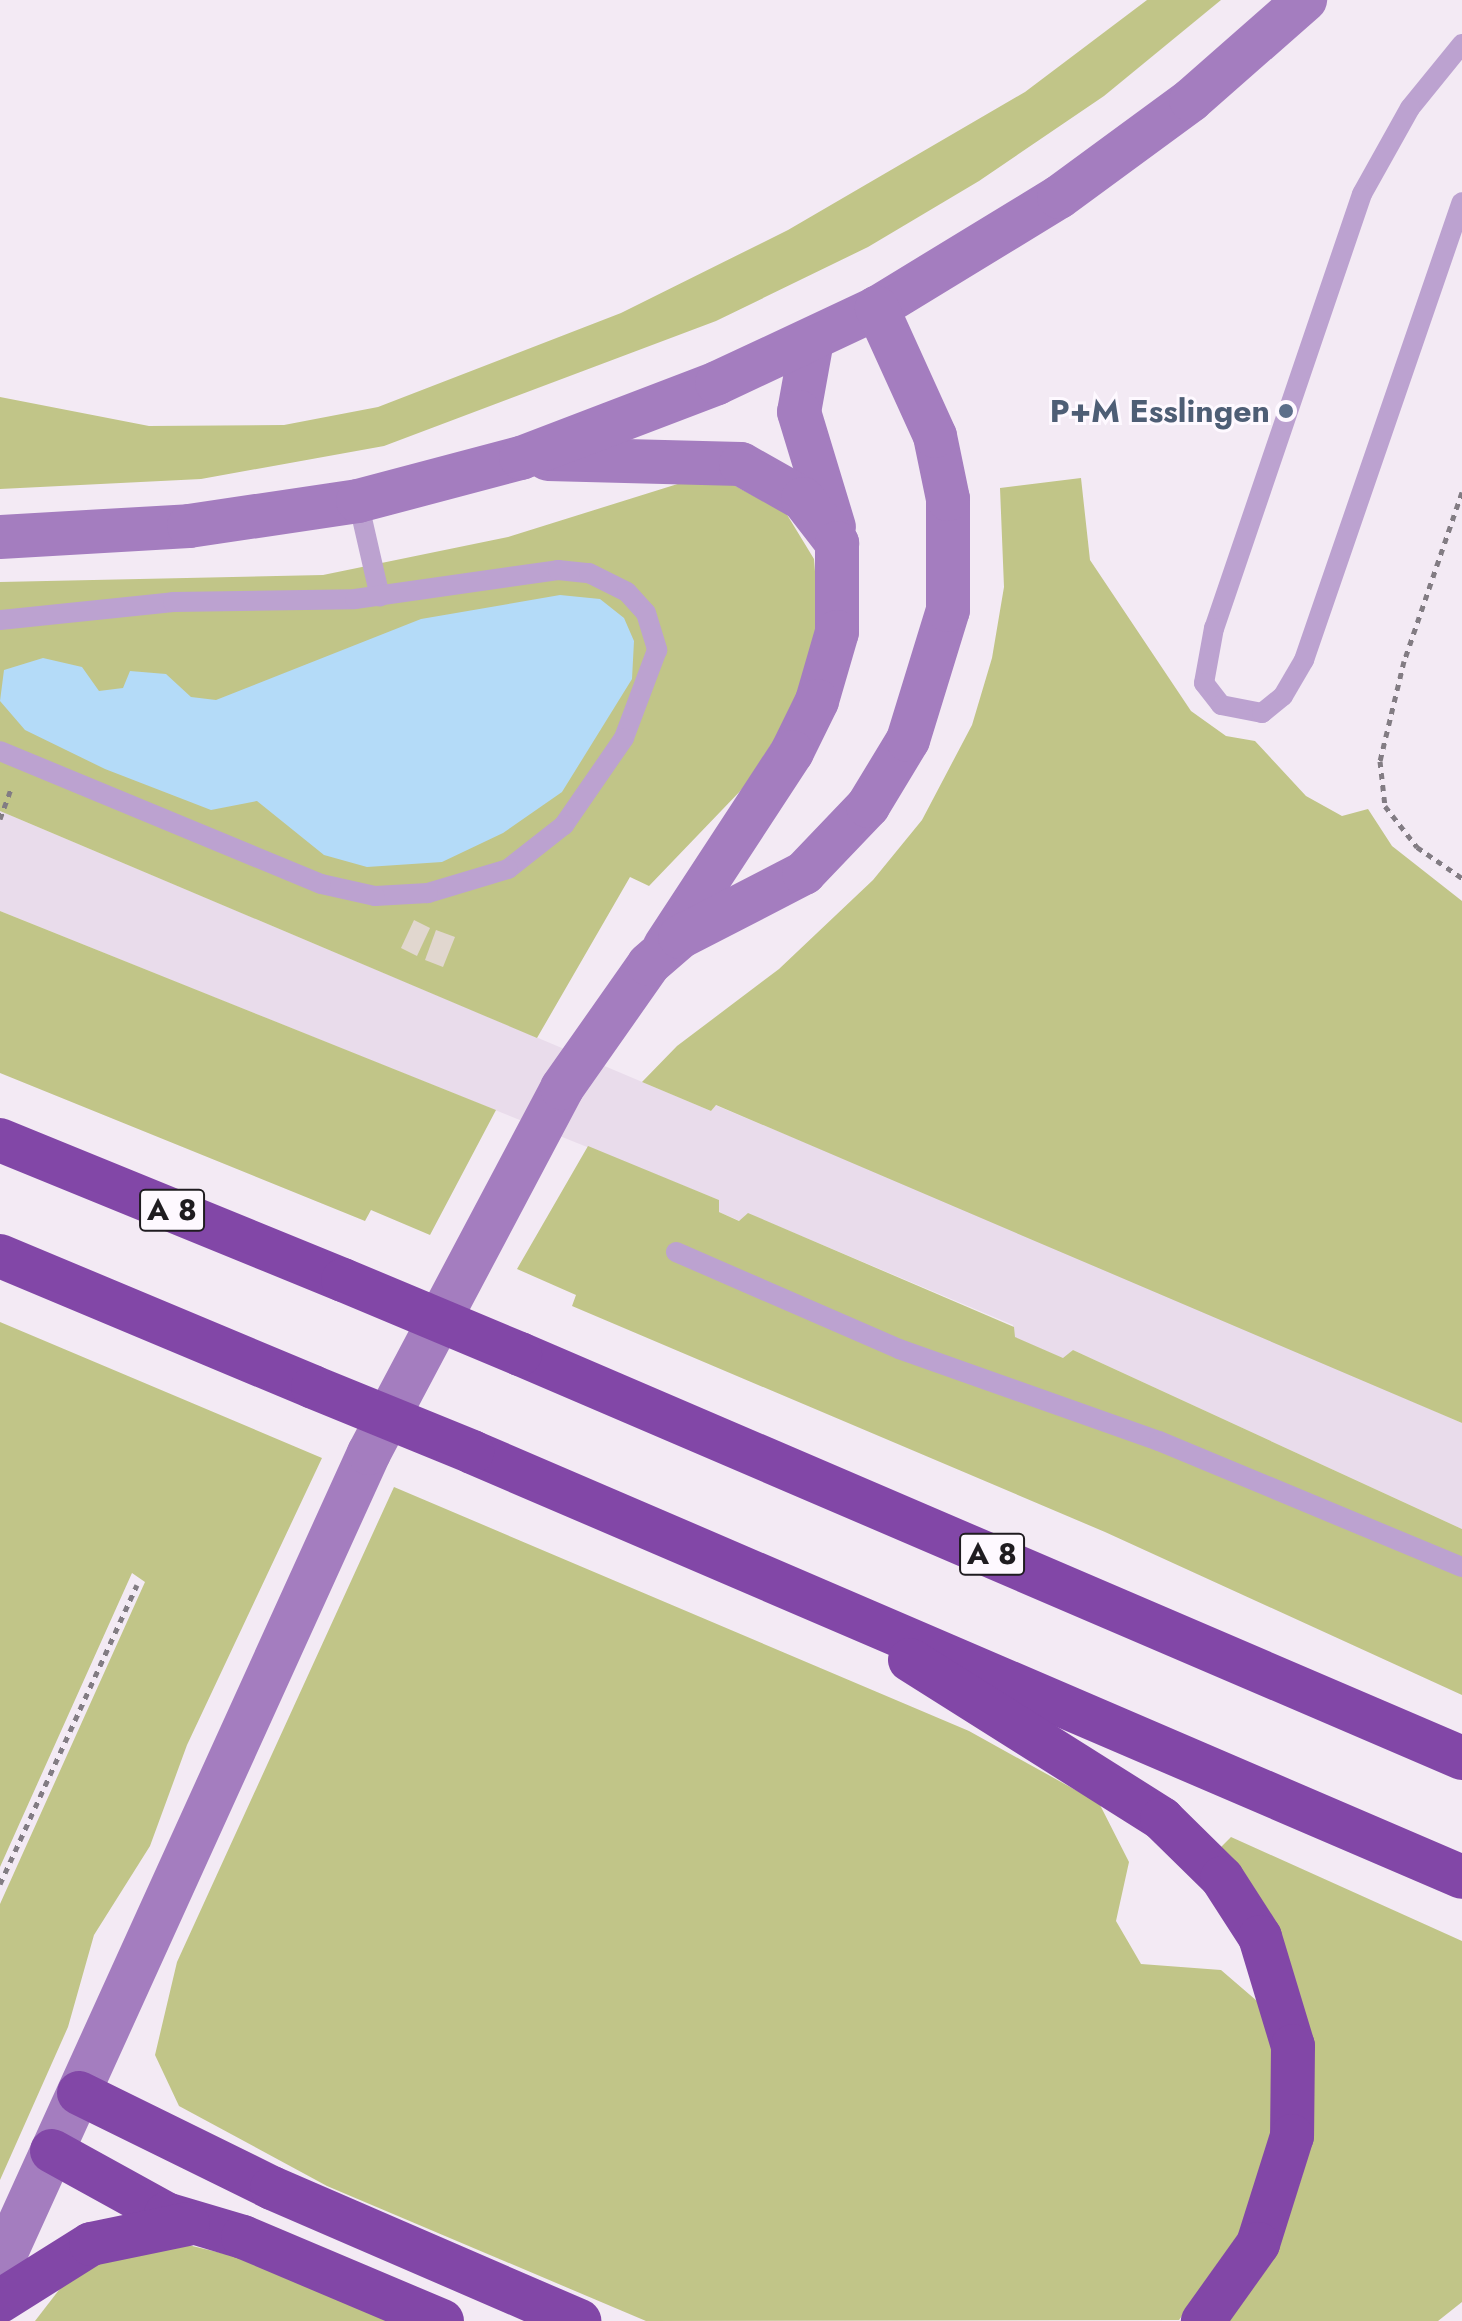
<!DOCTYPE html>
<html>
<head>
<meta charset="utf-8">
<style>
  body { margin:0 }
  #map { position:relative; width:1462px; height:2321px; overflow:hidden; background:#f3eaf4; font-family:Jost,sans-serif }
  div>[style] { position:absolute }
  .built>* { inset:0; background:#e9dceb }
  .green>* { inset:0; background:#c1c588 }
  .water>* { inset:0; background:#b4dbf8 }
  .building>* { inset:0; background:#e1d7cf }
  .path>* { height:5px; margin-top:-2.5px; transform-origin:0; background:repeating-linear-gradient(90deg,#827c83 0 6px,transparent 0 12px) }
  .service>* { height:20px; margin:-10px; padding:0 10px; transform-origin:10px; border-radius:10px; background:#bca2d0 }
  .secondary>* { height:44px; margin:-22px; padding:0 22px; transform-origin:22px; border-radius:22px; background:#a47dbf }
  .motorway>* { height:44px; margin:-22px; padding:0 22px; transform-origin:22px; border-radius:22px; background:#8247a7 }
  .motorway-bridge>* { height:44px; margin:-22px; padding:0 22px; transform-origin:22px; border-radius:22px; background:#8247a7 }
  .dots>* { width:22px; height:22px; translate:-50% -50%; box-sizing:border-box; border:4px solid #fef9ff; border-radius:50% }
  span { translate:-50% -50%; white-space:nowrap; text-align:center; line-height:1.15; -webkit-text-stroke:6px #fef9ff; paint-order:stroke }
  .shield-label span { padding:2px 6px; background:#fef9ff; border:2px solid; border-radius:6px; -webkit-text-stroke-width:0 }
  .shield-label { font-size:30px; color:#1f1c20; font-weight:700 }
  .service-label { font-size:32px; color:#4e5e75; font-weight:700 }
  .right { translate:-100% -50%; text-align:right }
</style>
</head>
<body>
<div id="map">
  <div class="built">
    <i style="clip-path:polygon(0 811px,711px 1111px,715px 1105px,1090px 1261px,1462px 1423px,1462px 1529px,1073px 1350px,1064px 1359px,1014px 1337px,1013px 1325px,749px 1214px,740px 1221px,719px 1212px,719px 1200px,0 911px)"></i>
  </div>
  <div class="green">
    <i style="clip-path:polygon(1147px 0,1221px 0,1104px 96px,979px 181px,868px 247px,716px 321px,384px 446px,201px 479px,0 489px,0 397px,149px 426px,284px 425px,378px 407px,621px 313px,788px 230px,1025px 92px)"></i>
    <i style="clip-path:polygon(1081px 478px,1090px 560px,1191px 711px,1226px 736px,1255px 741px,1306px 796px,1342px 816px,1368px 809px,1392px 846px,1462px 901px,1462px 1423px,716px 1105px,711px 1111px,642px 1082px,677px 1046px,779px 969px,873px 880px,922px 820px,972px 725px,992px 658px,1004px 587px,1000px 488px)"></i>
    <i style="clip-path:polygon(726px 481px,786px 513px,814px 559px,819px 620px,793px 709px,746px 785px,649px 886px,630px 877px,537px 1038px,0 811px,0 582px,323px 575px,508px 537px,684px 482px)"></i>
    <i style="clip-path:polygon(0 911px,496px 1110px,430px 1235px,371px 1210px,365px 1221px,0 1073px)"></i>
    <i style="clip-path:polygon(588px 1146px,719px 1200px,719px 1212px,739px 1221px,748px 1213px,1014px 1327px,1015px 1337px,1063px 1358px,1073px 1350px,1462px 1529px,1462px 1695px,1105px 1532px,572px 1306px,576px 1295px,517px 1269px)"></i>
    <i style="clip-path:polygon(0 1322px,322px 1458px,187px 1745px,150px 1846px,94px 1935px,68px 2027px,0 2180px,0 1904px,145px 1582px,132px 1573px,0 1867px)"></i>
    <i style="clip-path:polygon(394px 1487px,969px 1731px,1099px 1803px,1129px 1862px,1116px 1921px,1141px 1964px,1221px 1970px,1257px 2001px,1273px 2038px,1276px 2116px,1243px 2232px,1179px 2320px,646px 2321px,327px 2186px,179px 2106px,155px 2055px,177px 1962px)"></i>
    <i style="clip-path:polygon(1231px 1837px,1462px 1941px,1462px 2302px,1438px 2321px,1226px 2321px,1284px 2230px,1303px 2173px,1221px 1847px)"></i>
    <i style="clip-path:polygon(188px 2245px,234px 2256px,394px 2321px,35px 2321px,62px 2286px,94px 2262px)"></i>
  </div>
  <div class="water">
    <i style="clip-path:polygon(560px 595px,600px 599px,624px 618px,634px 641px,632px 679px,562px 792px,503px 833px,442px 862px,367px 867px,324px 855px,257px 801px,211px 810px,105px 769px,25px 730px,0 701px,4px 670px,43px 658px,82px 667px,99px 691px,123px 688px,130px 671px,166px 674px,191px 697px,216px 700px,421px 619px)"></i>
  </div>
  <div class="building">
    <i style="clip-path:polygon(414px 920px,430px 928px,417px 956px,401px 948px)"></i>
    <i style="clip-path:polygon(436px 930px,455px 937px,443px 967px,425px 960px)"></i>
  </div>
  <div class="path">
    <i style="left:1462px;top:492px;width:179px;rotate:108.9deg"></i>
    <i style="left:1404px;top:661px;width:103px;rotate:103.5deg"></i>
    <i style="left:1380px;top:761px;width:45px;rotate:83.7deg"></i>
    <i style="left:1385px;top:806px;width:52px;rotate:52deg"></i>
    <i style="left:1417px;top:847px;width:55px;rotate:34.6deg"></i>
    <i style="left:0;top:819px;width:33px;rotate:-70deg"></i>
    <i style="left:0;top:1884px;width:329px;rotate:-65.4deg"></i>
  </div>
  <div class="service">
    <i style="left:1462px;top:44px;width:82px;rotate:129.1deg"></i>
    <i style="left:1410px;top:108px;width:98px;rotate:119.2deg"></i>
    <i style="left:1362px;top:194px;width:459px;rotate:108.8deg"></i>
    <i style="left:1214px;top:628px;width:56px;rotate:100.3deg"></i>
    <i style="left:1204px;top:683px;width:28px;rotate:52deg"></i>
    <i style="left:1221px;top:705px;width:42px;rotate:11deg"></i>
    <i style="left:1262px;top:713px;width:27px;rotate:-39deg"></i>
    <i style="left:1283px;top:696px;width:42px;rotate:-59.7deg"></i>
    <i style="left:1304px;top:660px;width:484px;rotate:-71deg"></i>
    <i style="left:358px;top:501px;width:98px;rotate:77.1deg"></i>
    <i style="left:0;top:620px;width:174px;rotate:-5.9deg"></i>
    <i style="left:173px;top:602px;width:182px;rotate:-0.9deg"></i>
    <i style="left:355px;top:599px;width:205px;rotate:-8.1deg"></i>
    <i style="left:558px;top:570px;width:31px;rotate:6deg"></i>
    <i style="left:589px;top:573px;width:42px;rotate:26.6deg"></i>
    <i style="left:627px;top:592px;width:28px;rotate:48deg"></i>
    <i style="left:646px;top:613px;width:39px;rotate:73deg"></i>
    <i style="left:657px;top:650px;width:94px;rotate:110.6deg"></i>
    <i style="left:624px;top:738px;width:106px;rotate:124.6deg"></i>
    <i style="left:564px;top:825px;width:71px;rotate:141.8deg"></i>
    <i style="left:508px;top:869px;width:84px;rotate:163.3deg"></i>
    <i style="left:428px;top:893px;width:53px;rotate:176.8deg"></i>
    <i style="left:375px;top:896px;width:55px;rotate:-167.5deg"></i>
    <i style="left:321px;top:884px;width:347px;rotate:-157.5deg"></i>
    <i style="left:676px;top:1252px;width:243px;rotate:23.5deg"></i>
    <i style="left:899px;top:1349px;width:276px;rotate:19.5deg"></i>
    <i style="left:1159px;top:1441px;width:328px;rotate:22.6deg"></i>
  </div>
  <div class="secondary">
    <i style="left:812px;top:340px;width:73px;rotate:100.2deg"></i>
    <i style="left:799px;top:412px;width:120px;rotate:73.1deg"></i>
    <i style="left:548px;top:459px;width:193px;rotate:1.5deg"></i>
    <i style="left:741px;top:464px;width:71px;rotate:29.4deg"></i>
    <i style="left:803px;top:499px;width:56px;rotate:52.3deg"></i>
    <i style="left:837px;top:543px;width:89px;rotate:90deg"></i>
    <i style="left:837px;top:632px;width:72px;rotate:106.2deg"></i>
    <i style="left:817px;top:701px;width:57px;rotate:116.1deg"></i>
    <i style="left:792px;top:752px;width:232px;rotate:123.2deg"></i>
    <i style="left:0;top:537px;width:189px;rotate:-3.3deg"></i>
    <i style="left:189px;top:526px;width:171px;rotate:-8.4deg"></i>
    <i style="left:358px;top:501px;width:169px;rotate:-14.8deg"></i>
    <i style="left:521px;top:458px;width:210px;rotate:-20.9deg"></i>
    <i style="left:717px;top:383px;width:177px;rotate:-25.1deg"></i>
    <i style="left:877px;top:308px;width:213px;rotate:-31.4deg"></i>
    <i style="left:1059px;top:197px;width:164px;rotate:-36.3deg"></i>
    <i style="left:1191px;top:100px;width:152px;rotate:-41.3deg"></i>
    <i style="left:0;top:2266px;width:893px;rotate:-65.59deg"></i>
    <i style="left:369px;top:1453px;width:413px;rotate:-62.1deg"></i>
    <i style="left:562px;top:1088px;width:151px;rotate:-54.9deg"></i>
    <i style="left:649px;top:964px;width:41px;rotate:-41.1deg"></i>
    <i style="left:680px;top:937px;width:140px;rotate:-27.3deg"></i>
    <i style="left:804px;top:873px;width:93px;rotate:-46.3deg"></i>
    <i style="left:868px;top:806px;width:77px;rotate:-58.8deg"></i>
    <i style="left:908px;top:740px;width:136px;rotate:-72.9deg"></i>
    <i style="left:948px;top:610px;width:111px;rotate:-90deg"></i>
    <i style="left:948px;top:499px;width:64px;rotate:-101.7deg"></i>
    <i style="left:935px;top:436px;width:141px;rotate:-114.4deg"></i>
  </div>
  <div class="motorway">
    <i style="left:0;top:1140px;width:370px;rotate:22.2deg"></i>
    <i style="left:0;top:1256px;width:339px;rotate:22.7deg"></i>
    <i style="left:520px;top:1354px;width:1025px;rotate:23.21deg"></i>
    <i style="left:472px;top:1452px;width:1077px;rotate:23.23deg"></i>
    <i style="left:910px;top:1660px;width:298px;rotate:32.2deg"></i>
    <i style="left:1162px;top:1819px;width:84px;rotate:44.5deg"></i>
    <i style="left:1222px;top:1878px;width:70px;rotate:57.2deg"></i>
    <i style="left:1260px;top:1937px;width:114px;rotate:73.2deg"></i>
    <i style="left:1293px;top:2046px;width:90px;rotate:90.6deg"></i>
    <i style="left:1292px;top:2136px;width:113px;rotate:107.5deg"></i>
    <i style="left:1258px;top:2244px;width:95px;rotate:125.5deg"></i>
    <i style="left:79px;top:2093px;width:215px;rotate:26.2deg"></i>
    <i style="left:272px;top:2188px;width:335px;rotate:23.4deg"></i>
    <i style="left:52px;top:2151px;width:130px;rotate:28.9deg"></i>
    <i style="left:166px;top:2214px;width:80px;rotate:16.6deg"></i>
    <i style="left:243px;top:2237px;width:216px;rotate:22.9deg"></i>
    <i style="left:0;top:2301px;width:107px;rotate:-32.1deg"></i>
    <i style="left:91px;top:2244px;width:99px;rotate:-11.7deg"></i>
  </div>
  <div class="motorway-bridge">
    <i style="left:343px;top:1280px;width:192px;rotate:22.7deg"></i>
    <i style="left:313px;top:1387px;width:172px;rotate:22.2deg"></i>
  </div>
  <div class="dots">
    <i style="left:1286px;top:411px;background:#5c6f8a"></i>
  </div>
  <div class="shield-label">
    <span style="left:172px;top:1210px">A 8</span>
    <span style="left:992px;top:1554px">A 8</span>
  </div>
  <div class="service-label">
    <span class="right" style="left:1270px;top:411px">P+M Esslingen</span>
  </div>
</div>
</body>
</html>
